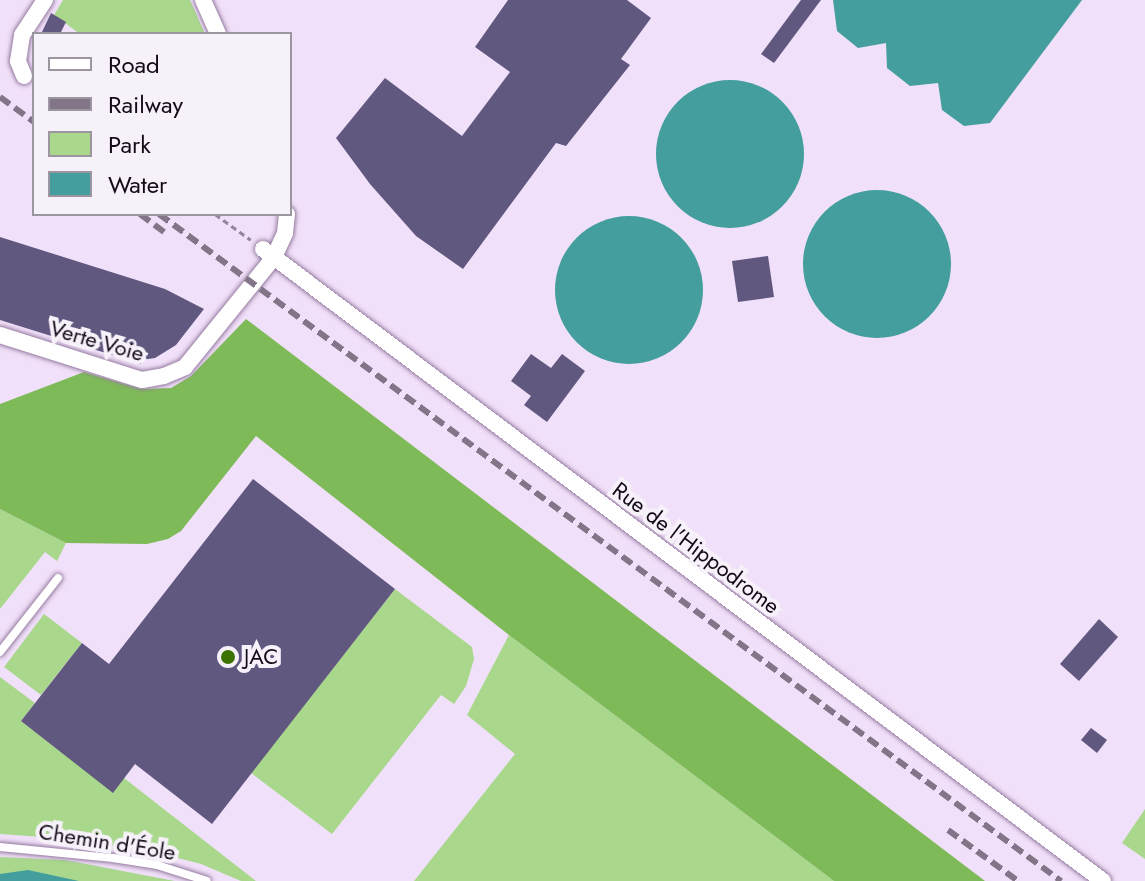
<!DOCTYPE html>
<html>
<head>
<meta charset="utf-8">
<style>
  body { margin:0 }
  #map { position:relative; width:1145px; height:881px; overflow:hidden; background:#f1e0f9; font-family:Jost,sans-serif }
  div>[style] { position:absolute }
  .green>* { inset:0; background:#a9d88d }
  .forest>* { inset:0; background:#7fba59 }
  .water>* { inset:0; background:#439e9d }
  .round { border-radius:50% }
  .building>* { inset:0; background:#615880 }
  .path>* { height:3px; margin-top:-1.5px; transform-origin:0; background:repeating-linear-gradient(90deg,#93869a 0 6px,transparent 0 10px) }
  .roads { filter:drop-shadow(0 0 2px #957ba1) drop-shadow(0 0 2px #957ba1) }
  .lane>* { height:8px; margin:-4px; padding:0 4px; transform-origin:4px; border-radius:4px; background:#fff }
  .street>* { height:16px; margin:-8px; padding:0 8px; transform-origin:8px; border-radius:8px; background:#fff }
  .rail>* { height:6px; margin-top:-3px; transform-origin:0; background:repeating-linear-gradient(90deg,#827588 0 12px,transparent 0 18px) }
  .dots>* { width:22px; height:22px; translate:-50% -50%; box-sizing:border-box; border:4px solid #f7f2fa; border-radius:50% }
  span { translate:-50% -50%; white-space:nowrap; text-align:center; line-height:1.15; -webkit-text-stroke:8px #f7f2fa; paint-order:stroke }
  .street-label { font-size:22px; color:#140b18 }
  .poi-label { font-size:22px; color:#140b18 }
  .left { translate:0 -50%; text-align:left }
  .legend { position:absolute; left:32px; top:32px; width:260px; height:184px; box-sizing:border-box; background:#f7f2fa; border:2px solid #9c96a0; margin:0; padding:10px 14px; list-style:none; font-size:24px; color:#140b18 }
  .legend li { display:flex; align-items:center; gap:16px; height:40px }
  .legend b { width:40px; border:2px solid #9c96a0 }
</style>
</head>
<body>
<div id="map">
  <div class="green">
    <i style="clip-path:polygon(63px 0,190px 0,205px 34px,80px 34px,54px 15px)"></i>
    <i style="clip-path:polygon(0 509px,66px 543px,57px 561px,45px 552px,0 609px)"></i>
    <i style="clip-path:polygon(395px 589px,472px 647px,474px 659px,466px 686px,454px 704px,441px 695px,332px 834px,251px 773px)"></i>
    <i style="clip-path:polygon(44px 614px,82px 643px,41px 695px,4px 667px)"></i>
    <i style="clip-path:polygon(509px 635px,834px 881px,414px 881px,515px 754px,467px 715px)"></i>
    <i style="clip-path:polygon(0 677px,35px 703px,21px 721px,113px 792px,124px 778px,256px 881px,241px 881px,201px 864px,162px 854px,70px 839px,0 834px)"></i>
    <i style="clip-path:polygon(1145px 809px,1145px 859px,1122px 843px)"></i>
    <i style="clip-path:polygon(0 857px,65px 860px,175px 881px,0 881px)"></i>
  </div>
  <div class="forest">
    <i style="clip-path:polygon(246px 319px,985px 881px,834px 881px,509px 635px,256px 436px,181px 531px,168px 539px,147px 544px,66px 543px,0 509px,0 404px,84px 372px,141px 389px,171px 388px,191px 376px)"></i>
  </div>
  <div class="water">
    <i style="clip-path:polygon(833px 0,1082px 0,990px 123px,964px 126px,942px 110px,938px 83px,910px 86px,887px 68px,886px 43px,858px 48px,837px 31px)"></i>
    <i class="round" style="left:656px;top:80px;width:148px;height:148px"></i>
    <i class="round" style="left:803px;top:190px;width:148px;height:148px"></i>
    <i class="round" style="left:555px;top:216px;width:148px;height:148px"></i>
    <i style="clip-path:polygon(28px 870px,79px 881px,0 881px,0 874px)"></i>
  </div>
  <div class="building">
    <i style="clip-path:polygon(508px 0,627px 0,651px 18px,621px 59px,630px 65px,566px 146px,556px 143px,463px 269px,416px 236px,370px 184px,336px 138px,385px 78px,462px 136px,510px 72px,475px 47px)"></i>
    <i style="clip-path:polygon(801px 0,821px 0,774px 63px,761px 54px)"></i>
    <i style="clip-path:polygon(51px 13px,66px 22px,60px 34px,41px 34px)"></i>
    <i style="clip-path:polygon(0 237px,165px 289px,204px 309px,176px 345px,155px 358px,141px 360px,141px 364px,0 320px)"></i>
    <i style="clip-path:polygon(768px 256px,774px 297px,738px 302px,732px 261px)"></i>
    <i style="clip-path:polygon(531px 354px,551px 368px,562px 354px,585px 371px,547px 422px,524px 405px,531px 396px,511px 381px)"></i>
    <i style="clip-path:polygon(253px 479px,395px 589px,212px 824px,135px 764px,113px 793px,21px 721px,82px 643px,109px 664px)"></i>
    <i style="clip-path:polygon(1099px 619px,1118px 637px,1079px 681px,1060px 664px)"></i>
    <i style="clip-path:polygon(1091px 728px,1107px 740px,1097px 753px,1081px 740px)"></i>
  </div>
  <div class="path">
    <i style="left:215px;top:214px;width:44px;rotate:35.8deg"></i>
  </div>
  <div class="roads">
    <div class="lane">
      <i style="left:0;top:652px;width:94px;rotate:-51.9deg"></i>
      <i style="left:0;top:847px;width:114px;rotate:5.6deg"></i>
      <i style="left:113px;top:858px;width:45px;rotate:9deg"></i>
      <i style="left:157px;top:865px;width:52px;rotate:17.7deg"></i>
    </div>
    <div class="street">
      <i style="left:203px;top:0;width:37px;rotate:66deg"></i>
      <i style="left:24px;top:76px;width:16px;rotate:-112deg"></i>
      <i style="left:18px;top:61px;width:26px;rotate:-81deg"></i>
      <i style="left:22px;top:35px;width:42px;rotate:-56.7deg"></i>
      <i style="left:263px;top:249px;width:1051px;rotate:36.96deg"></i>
      <i style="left:0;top:335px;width:149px;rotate:17.6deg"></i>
      <i style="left:142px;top:380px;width:22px;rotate:-10deg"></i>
      <i style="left:164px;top:376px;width:23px;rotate:-23deg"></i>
      <i style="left:185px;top:367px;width:141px;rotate:-51deg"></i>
      <i style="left:274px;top:257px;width:26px;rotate:-65deg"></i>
      <i style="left:285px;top:233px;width:19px;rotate:-84deg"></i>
    </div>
  </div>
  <div class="rail">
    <i style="left:0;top:97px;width:42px;rotate:36.3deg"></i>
    <i style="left:140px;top:214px;width:34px;rotate:37deg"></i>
    <i style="left:159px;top:214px;width:1122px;rotate:36.48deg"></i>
    <i style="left:948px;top:830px;width:87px;rotate:36.1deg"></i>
  </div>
  <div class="dots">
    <i style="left:228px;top:657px;background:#3c7300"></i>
  </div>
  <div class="street-label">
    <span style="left:97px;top:341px;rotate:16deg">Verte Voie</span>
    <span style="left:696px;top:548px;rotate:37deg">Rue de l'Hippodrome</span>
    <span style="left:107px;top:842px;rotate:9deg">Chemin d'Éole</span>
  </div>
  <div class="poi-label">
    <span class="left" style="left:244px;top:657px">JAC</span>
  </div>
  <ul class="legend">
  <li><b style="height:10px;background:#fff"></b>Road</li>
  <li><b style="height:10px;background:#827588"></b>Railway</li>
  <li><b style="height:22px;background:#a9d88d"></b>Park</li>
  <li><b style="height:22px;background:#439e9d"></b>Water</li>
  </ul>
</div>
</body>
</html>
